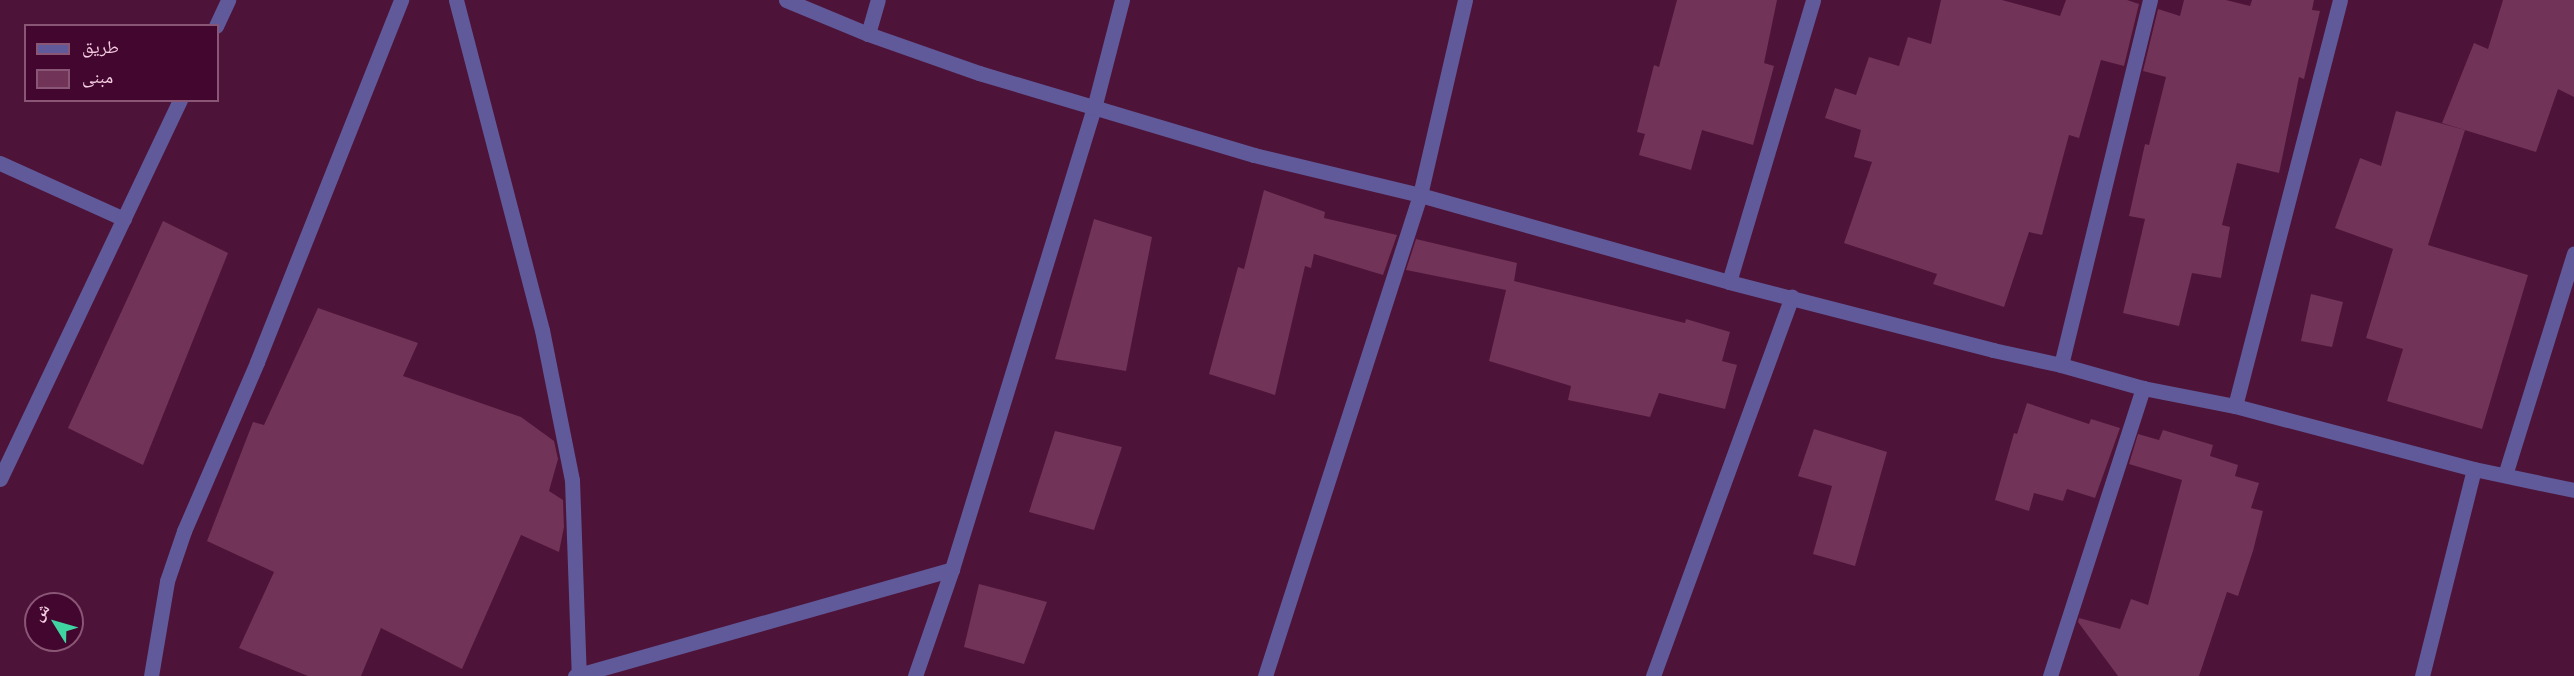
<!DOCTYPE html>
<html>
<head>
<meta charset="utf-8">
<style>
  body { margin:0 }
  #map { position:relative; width:2574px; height:676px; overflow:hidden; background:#4e1338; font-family:"Fira Sans","Noto Naskh Arabic",sans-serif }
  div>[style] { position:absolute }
  .building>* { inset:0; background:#713357 }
  .minor>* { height:15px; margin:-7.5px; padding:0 7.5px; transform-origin:7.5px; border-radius:7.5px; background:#605a9a }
  .tertiary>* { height:15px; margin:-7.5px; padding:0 7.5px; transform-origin:7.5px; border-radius:7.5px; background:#605a9a }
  span { translate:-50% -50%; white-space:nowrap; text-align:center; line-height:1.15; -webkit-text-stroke:5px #43062e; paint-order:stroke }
  .legend { position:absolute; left:24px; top:24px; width:195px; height:78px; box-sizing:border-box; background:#43062e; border:2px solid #8a5676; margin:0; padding:8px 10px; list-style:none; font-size:18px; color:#f4cee2 }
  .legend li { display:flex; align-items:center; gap:12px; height:30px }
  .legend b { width:30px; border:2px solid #8a5676 }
  .north { position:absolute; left:24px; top:592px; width:60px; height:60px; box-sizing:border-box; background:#43062e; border:2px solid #8a5676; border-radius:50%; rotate:307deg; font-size:16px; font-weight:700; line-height:24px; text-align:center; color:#f4cee2 }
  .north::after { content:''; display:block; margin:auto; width:21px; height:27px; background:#3fd4a2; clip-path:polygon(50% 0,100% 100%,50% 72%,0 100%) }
</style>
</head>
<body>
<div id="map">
  <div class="building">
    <i style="clip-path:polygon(1677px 0,1777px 0,1764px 63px,1774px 66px,1753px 145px,1702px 130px,1691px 170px,1639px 155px,1645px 134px,1637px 132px,1654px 65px,1659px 67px)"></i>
    <i style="clip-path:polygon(1941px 0,2002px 0,2060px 16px,2066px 0,2127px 0,2139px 4px,2124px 66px,2101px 60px,2079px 138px,2069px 135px,2042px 235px,2029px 232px,2004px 307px,1933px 284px,1937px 274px,1844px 243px,1872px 162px,1854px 157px,1861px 130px,1825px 118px,1835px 88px,1856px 95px,1869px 57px,1899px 66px,1908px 37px,1931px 44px)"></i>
    <i style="clip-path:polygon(2184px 0,2226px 0,2250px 6px,2252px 0,2314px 0,2312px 10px,2320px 11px,2304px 79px,2299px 77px,2279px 173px,2237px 163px,2222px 225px,2230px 227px,2221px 278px,2192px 273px,2179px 326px,2123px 313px,2145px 219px,2129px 216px,2145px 144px,2149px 145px,2166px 77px,2143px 71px,2158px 9px,2180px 16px)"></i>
    <i style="clip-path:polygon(2503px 0,2574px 0,2574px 97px,2558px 89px,2536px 152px,2442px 123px,2474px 43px,2488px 49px)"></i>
    <i style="clip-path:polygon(2396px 111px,2465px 130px,2428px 245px,2528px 275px,2482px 429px,2387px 401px,2403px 349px,2366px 338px,2393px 249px,2335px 228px,2360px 158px,2381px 166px)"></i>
    <i style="clip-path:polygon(1264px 190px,1325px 212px,1324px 218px,1397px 235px,1383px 275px,1314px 254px,1311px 268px,1305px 266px,1275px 395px,1209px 374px,1238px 267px,1244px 269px)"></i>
    <i style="clip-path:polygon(1094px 219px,1152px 237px,1126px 371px,1055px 359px)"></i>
    <i style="clip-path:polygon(163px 221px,228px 253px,143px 465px,68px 428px)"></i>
    <i style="clip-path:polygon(1416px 239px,1517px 263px,1514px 281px,1685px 323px,1686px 319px,1730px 332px,1722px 361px,1737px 365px,1725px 409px,1659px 393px,1650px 417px,1568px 400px,1571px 386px,1489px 361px,1506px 290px,1406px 270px)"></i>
    <i style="clip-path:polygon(2311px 294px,2343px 302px,2332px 347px,2301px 341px)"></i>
    <i style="clip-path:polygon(318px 308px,418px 343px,403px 376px,521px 417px,554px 441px,558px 459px,549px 491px,563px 500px,564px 527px,559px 552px,521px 535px,462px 669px,381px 628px,361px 676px,308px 676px,239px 648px,274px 572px,207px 541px,253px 422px,264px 425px)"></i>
    <i style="clip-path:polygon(2027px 403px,2089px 424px,2091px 419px,2120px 428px,2095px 498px,2067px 489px,2063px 501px,2034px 493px,2029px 511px,1995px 500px,2014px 433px,2017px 434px)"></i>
    <i style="clip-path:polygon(1814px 429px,1887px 452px,1855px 566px,1813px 554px,1832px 486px,1798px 476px)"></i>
    <i style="clip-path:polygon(2163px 430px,2213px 445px,2210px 456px,2238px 465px,2235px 476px,2259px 483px,2251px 508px,2263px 511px,2253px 551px,2238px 596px,2227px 592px,2199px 676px,2118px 676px,2078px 622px,2079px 618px,2120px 629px,2131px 599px,2148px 605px,2182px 480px,2129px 464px,2138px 434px,2159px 440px)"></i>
    <i style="clip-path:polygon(1055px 431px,1122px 447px,1094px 530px,1029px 512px)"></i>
    <i style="clip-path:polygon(979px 584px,1047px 602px,1024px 664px,964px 647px)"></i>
  </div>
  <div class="minor">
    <i style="left:456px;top:0;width:341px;rotate:75.4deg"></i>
    <i style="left:542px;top:330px;width:153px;rotate:78.7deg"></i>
    <i style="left:572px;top:480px;width:196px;rotate:88deg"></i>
    <i style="left:216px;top:26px;width:29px;rotate:-65deg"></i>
    <i style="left:868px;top:34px;width:35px;rotate:-74deg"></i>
    <i style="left:0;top:163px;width:136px;rotate:24.3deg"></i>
    <i style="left:1729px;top:282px;width:294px;rotate:-73.4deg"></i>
    <i style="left:2061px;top:365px;width:376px;rotate:-76.3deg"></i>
    <i style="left:2235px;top:406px;width:419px;rotate:-75.5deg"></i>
    <i style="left:2505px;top:475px;width:232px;rotate:-72.7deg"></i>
    <i style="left:0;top:479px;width:420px;rotate:-64.6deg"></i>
    <i style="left:151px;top:676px;width:96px;rotate:-80.4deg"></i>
    <i style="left:167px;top:581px;width:53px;rotate:-71.2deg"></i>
    <i style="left:184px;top:531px;width:184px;rotate:-66.6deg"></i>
    <i style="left:257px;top:362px;width:390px;rotate:-68.3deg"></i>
    <i style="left:575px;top:676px;width:392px;rotate:-15.8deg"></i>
    <i style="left:915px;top:676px;width:113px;rotate:-70.9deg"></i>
    <i style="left:952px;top:569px;width:482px;rotate:-72.9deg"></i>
    <i style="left:1094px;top:108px;width:112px;rotate:-75.5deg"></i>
    <i style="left:1265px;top:676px;width:505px;rotate:-72.14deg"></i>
    <i style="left:1420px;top:195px;width:200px;rotate:-77deg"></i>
    <i style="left:1653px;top:676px;width:404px;rotate:-69.9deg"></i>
    <i style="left:2050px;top:676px;width:303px;rotate:-72.1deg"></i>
    <i style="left:2422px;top:676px;width:213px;rotate:-75.9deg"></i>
  </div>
  <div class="tertiary">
    <i style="left:786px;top:0;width:89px;rotate:22.5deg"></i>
    <i style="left:868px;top:34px;width:118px;rotate:19.4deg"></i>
    <i style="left:979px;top:73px;width:287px;rotate:16.6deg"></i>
    <i style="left:1254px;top:155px;width:171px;rotate:13.5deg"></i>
    <i style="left:1420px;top:195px;width:321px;rotate:15.7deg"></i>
    <i style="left:1729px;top:282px;width:273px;rotate:14.4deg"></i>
    <i style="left:1993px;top:350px;width:70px;rotate:12.4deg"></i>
    <i style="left:2061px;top:365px;width:85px;rotate:15.7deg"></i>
    <i style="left:2143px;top:388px;width:94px;rotate:11.1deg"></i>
    <i style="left:2235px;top:406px;width:247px;rotate:14.8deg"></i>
    <i style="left:2474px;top:469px;width:102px;rotate:11.9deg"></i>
  </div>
  <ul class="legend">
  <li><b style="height:8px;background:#605a9a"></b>طريق</li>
  <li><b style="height:16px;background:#713357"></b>مبنى</li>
  </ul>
  <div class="north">ش</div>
</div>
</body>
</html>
